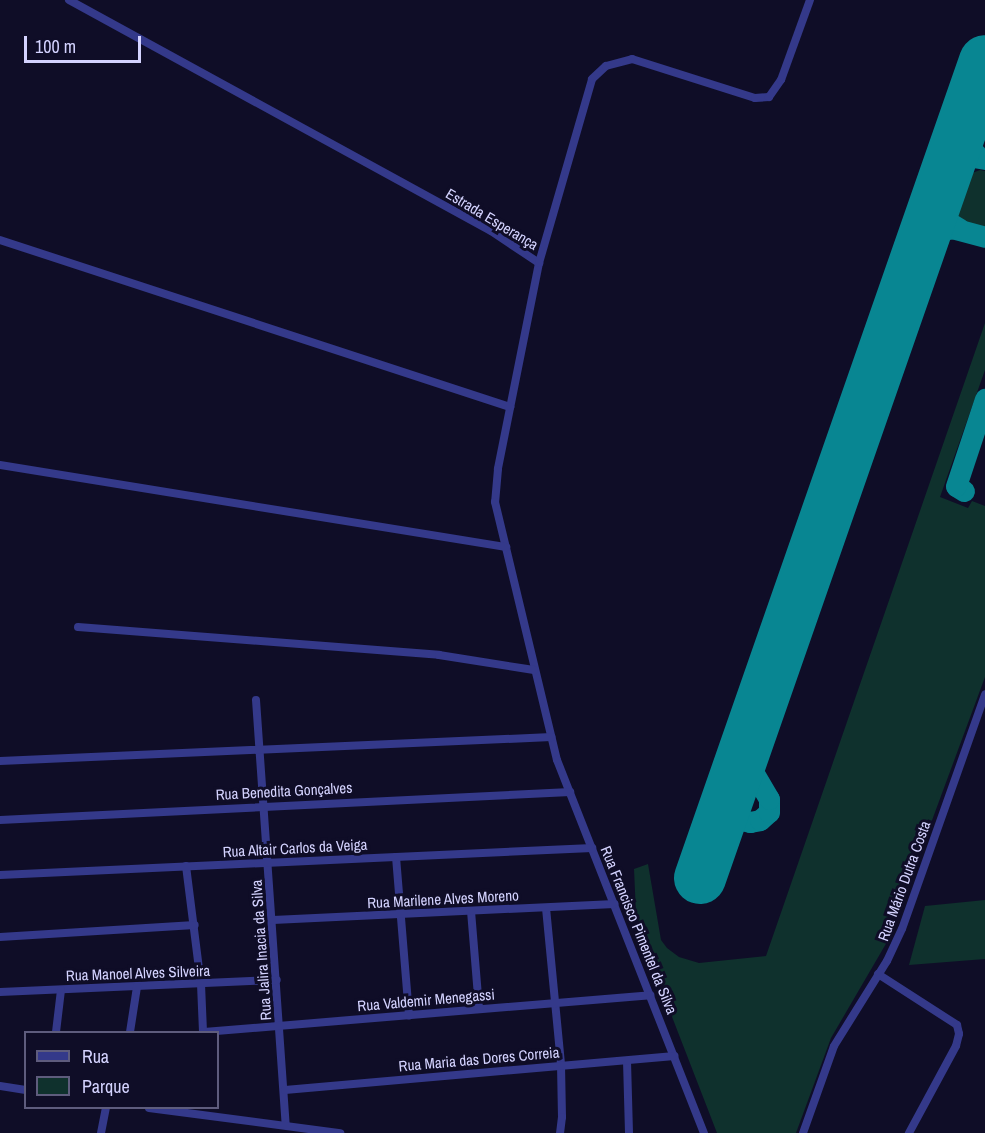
<!DOCTYPE html>
<html>
<head>
<meta charset="utf-8">
<style>
  body { margin:0 }
  #map { position:relative; width:985px; height:1133px; overflow:hidden; background:#0f0d27; font-family:"Archivo Narrow",sans-serif }
  div>[style] { position:absolute }
  .green>* { inset:0; background:#0f312d }
  .taxiway>* { height:21px; margin:-10.5px; padding:0 10.5px; transform-origin:10.5px; border-radius:10.5px; background:#088692 }
  .runway>* { height:52px; margin:-26px; padding:0 26px; transform-origin:26px; border-radius:26px; background:#088692 }
  .minor>* { height:8px; margin:-4px; padding:0 4px; transform-origin:4px; border-radius:4px; background:#34398a }
  span { translate:-50% -50%; white-space:nowrap; text-align:center; line-height:1.15; -webkit-text-stroke:6px #0f0d27; paint-order:stroke }
  .street-label { font-size:15px; color:#d4d3ff }
  .legend { position:absolute; left:24px; top:1031px; width:195px; height:78px; box-sizing:border-box; background:#0f0d27; border:2px solid #5e5c7d; margin:0; padding:8px 10px; list-style:none; font-size:18px; color:#d4d3ff }
  .legend li { display:flex; align-items:center; gap:12px; height:30px }
  .legend b { width:30px; border:2px solid #5e5c7d }
  .scale { position:absolute; left:24px; top:36px; width:117px; height:27px; box-sizing:border-box; border:3px solid #d4d3ff; border-top:0; padding-left:8px; font-size:18px; line-height:21px; white-space:nowrap; color:#d4d3ff; -webkit-text-stroke:4px #0f0d27; paint-order:stroke }
</style>
</head>
<body>
<div id="map">
  <div class="green">
    <i style="clip-path:polygon(980px 170px,985px 171px,985px 230px,949px 218px,958px 189px,967px 175px)"></i>
    <i style="clip-path:polygon(985px 323px,985px 370px,940px 497px,968px 508px,972px 501px,985px 506px,985px 677px,887px 942px,831px 1038px,796px 1133px,717px 1133px,650px 960px,636px 914px,634px 869px,648px 864px,661px 940px,667px 948px,679px 957px,699px 963px,766px 956px)"></i>
    <i style="clip-path:polygon(985px 900px,985px 959px,909px 965px,925px 906px)"></i>
  </div>
  <div class="taxiway">
    <i style="left:962px;top:126px;width:16px;rotate:83deg"></i>
    <i style="left:964px;top:142px;width:21px;rotate:45deg"></i>
    <i style="left:945px;top:174px;width:13px;rotate:-51deg"></i>
    <i style="left:953px;top:164px;width:11px;rotate:-27deg"></i>
    <i style="left:963px;top:159px;width:10px;rotate:-11deg"></i>
    <i style="left:973px;top:157px;width:12px;rotate:9deg"></i>
    <i style="left:936px;top:202px;width:20px;rotate:63deg"></i>
    <i style="left:945px;top:220px;width:17px;rotate:31deg"></i>
    <i style="left:925px;top:233px;width:27px;rotate:-10deg"></i>
    <i style="left:952px;top:228px;width:34px;rotate:15deg"></i>
    <i style="left:964px;top:491px;width:9px;rotate:-148deg"></i>
    <i style="left:956px;top:486px;width:92px;rotate:-71.6deg"></i>
    <i style="left:722px;top:815px;width:29px;rotate:14deg"></i>
    <i style="left:750px;top:822px;width:10px;rotate:-11deg"></i>
    <i style="left:760px;top:820px;width:12px;rotate:-42deg"></i>
    <i style="left:769px;top:812px;width:13px;rotate:-90deg"></i>
    <i style="left:769px;top:799px;width:45px;rotate:-120.5deg"></i>
    <i style="left:746px;top:760px;width:13px;rotate:-90deg"></i>
  </div>
  <div class="runway">
    <i style="left:700px;top:878px;width:865px;rotate:-70.77deg"></i>
  </div>
  <div class="minor">
    <i style="left:69px;top:0;width:481px;rotate:28.7deg"></i>
    <i style="left:491px;top:231px;width:58px;rotate:33.7deg"></i>
    <i style="left:539px;top:263px;width:210px;rotate:101.3deg"></i>
    <i style="left:498px;top:469px;width:33px;rotate:95deg"></i>
    <i style="left:495px;top:502px;width:265px;rotate:76.5deg"></i>
    <i style="left:557px;top:760px;width:401px;rotate:68.5deg"></i>
    <i style="left:0;top:240px;width:537px;rotate:18.13deg"></i>
    <i style="left:539px;top:263px;width:191px;rotate:-73.9deg"></i>
    <i style="left:592px;top:79px;width:19px;rotate:-43deg"></i>
    <i style="left:606px;top:66px;width:27px;rotate:-15deg"></i>
    <i style="left:632px;top:59px;width:129px;rotate:17.6deg"></i>
    <i style="left:755px;top:98px;width:14px;rotate:-4deg"></i>
    <i style="left:769px;top:97px;width:21px;rotate:-55deg"></i>
    <i style="left:781px;top:80px;width:85px;rotate:-70.1deg"></i>
    <i style="left:0;top:465px;width:513px;rotate:9.21deg"></i>
    <i style="left:78px;top:627px;width:362px;rotate:4.4deg"></i>
    <i style="left:439px;top:655px;width:96px;rotate:9deg"></i>
    <i style="left:256px;top:700px;width:426px;rotate:86deg"></i>
    <i style="left:0;top:761px;width:552px;rotate:-2.49deg"></i>
    <i style="left:0;top:820px;width:571px;rotate:-2.81deg"></i>
    <i style="left:396px;top:857px;width:159px;rotate:85.3deg"></i>
    <i style="left:186px;top:866px;width:119px;rotate:82.8deg"></i>
    <i style="left:201px;top:984px;width:48px;rotate:87.6deg"></i>
    <i style="left:0;top:875px;width:593px;rotate:-2.61deg"></i>
    <i style="left:546px;top:908px;width:158px;rotate:84.5deg"></i>
    <i style="left:561px;top:1065px;width:52px;rotate:88.9deg"></i>
    <i style="left:562px;top:1117px;width:16px;rotate:97deg"></i>
    <i style="left:471px;top:911px;width:98px;rotate:85.3deg"></i>
    <i style="left:273px;top:920px;width:342px;rotate:-2.7deg"></i>
    <i style="left:0;top:937px;width:195px;rotate:-3.5deg"></i>
    <i style="left:878px;top:974px;width:94px;rotate:32.8deg"></i>
    <i style="left:957px;top:1025px;width:9px;rotate:77deg"></i>
    <i style="left:959px;top:1034px;width:12px;rotate:104deg"></i>
    <i style="left:956px;top:1046px;width:99px;rotate:118.4deg"></i>
    <i style="left:0;top:992px;width:277px;rotate:-2.5deg"></i>
    <i style="left:56px;top:1032px;width:42px;rotate:-83.2deg"></i>
    <i style="left:130px;top:1032px;width:46px;rotate:-81.2deg"></i>
    <i style="left:204px;top:1032px;width:448px;rotate:-4.7deg"></i>
    <i style="left:627px;top:1061px;width:72px;rotate:88.4deg"></i>
    <i style="left:0;top:1086px;width:26px;rotate:9deg"></i>
    <i style="left:285px;top:1090px;width:391px;rotate:-5deg"></i>
    <i style="left:149px;top:1108px;width:193px;rotate:7.5deg"></i>
    <i style="left:101px;top:1133px;width:25px;rotate:-79deg"></i>
    <i style="left:803px;top:1133px;width:92px;rotate:-70.4deg"></i>
    <i style="left:834px;top:1046px;width:100px;rotate:-58.1deg"></i>
    <i style="left:887px;top:961px;width:35px;rotate:-65deg"></i>
    <i style="left:902px;top:929px;width:249px;rotate:-70.5deg"></i>
  </div>
  <div class="street-label">
    <span style="left:492px;top:219px;rotate:31deg">Estrada Esperança</span>
    <span style="left:284px;top:791px;rotate:-3deg">Rua Benedita Gonçalves</span>
    <span style="left:295px;top:848px;rotate:-3deg">Rua Altair Carlos da Veiga</span>
    <span style="left:904px;top:881px;rotate:-70deg">Rua Mário Dutra Costa</span>
    <span style="left:443px;top:899px;rotate:-3deg">Rua Marilene Alves Moreno</span>
    <span style="left:639px;top:930px;rotate:68deg">Rua Francisco Pimentel da Silva</span>
    <span style="left:261px;top:950px;rotate:-94deg">Rua Jalira Inacia da Silva</span>
    <span style="left:138px;top:973px;rotate:-2deg">Rua Manoel Alves Silveira</span>
    <span style="left:426px;top:1000px;rotate:-5deg">Rua Valdemir Menegassi</span>
    <span style="left:479px;top:1059px;rotate:-5deg">Rua Maria das Dores Correia</span>
  </div>
  <ul class="legend">
  <li><b style="height:8px;background:#34398a"></b>Rua</li>
  <li><b style="height:16px;background:#0f312d"></b>Parque</li>
  </ul>
  <div class="scale">100 m</div>
</div>
</body>
</html>
